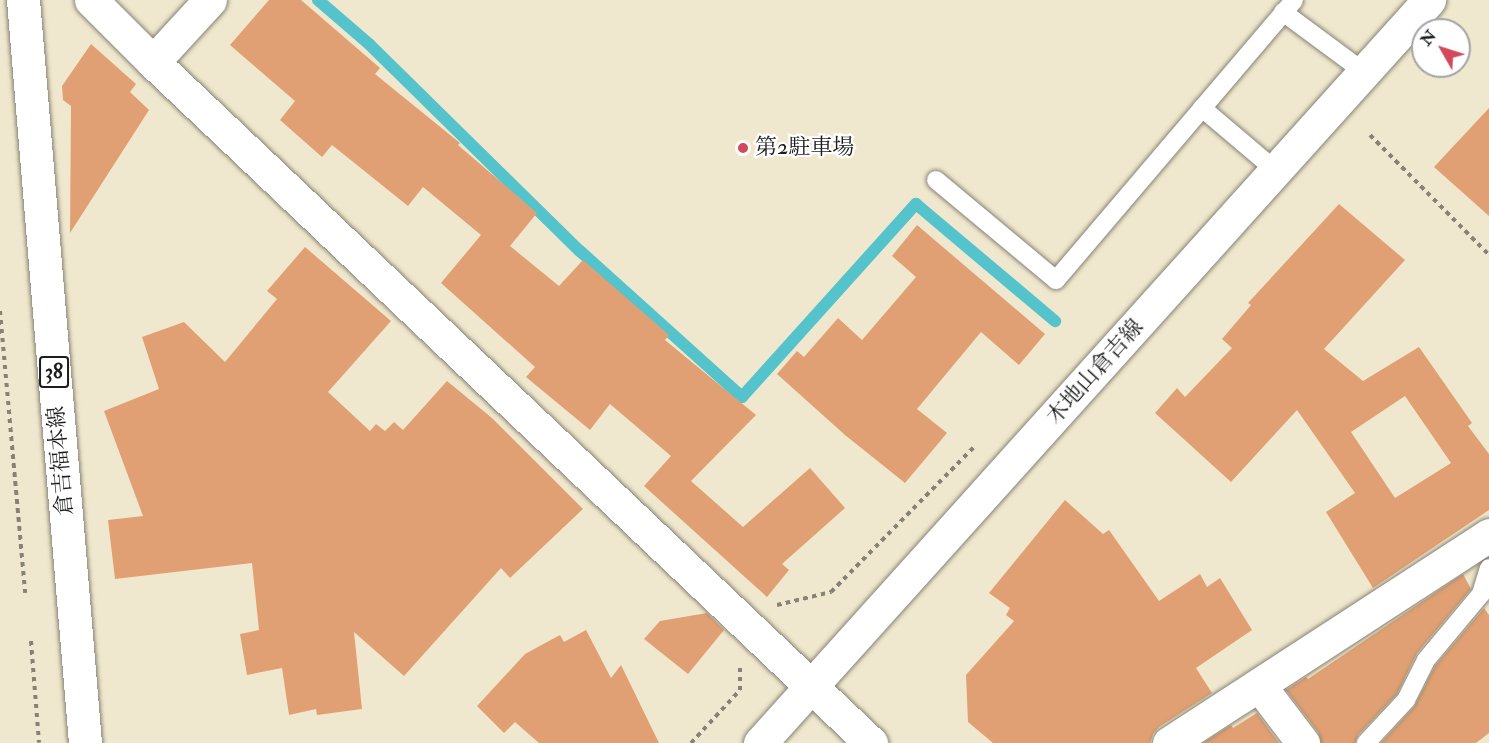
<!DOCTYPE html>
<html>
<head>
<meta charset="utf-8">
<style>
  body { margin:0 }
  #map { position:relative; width:1489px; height:743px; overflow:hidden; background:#f0e8ce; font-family:"IM FELL Double Pica","Noto Serif JP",serif }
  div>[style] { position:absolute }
  .stream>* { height:12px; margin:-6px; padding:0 6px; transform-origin:6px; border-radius:6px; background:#55c3cb }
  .building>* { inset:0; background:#e1a073 }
  .path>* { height:4px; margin-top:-2px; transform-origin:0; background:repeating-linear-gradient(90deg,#868275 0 4.5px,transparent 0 9px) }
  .roads { filter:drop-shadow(0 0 2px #868275) drop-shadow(0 0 2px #868275) }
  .service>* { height:18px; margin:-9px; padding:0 9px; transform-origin:9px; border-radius:9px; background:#fff }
  .minor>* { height:33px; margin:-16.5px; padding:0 16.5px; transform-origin:16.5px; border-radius:16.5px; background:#fff }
  .secondary>* { height:33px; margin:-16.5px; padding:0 16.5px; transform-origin:16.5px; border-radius:16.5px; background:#fff }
  .primary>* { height:33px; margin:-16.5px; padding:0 16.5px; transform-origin:16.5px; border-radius:16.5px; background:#fff }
  .dots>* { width:16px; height:16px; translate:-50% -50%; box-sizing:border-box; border:3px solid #fff; border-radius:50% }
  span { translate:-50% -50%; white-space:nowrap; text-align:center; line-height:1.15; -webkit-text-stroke:4.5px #fff; paint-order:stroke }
  .shield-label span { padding:2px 4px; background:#fff; border:2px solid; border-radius:4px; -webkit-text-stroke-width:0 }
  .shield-label { font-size:21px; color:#1c1c1c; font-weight:700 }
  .poi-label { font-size:22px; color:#1c1c1c }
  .left { translate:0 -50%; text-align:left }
  .street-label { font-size:22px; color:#1c1c1c }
  .north { position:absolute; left:1411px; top:18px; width:60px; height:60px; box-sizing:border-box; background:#fff; border:2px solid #a4a4a4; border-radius:50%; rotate:309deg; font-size:16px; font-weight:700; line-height:24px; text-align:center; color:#1c1c1c }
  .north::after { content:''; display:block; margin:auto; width:21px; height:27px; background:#d1495b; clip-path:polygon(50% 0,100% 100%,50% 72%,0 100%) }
</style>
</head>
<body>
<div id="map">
  <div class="stream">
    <i style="left:318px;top:0;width:67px;rotate:40.8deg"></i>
    <i style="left:369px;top:44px;width:296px;rotate:44.5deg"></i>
    <i style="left:580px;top:251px;width:218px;rotate:42deg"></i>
    <i style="left:742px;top:397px;width:260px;rotate:-48deg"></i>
    <i style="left:916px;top:204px;width:182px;rotate:40.1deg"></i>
  </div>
  <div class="building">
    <i style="clip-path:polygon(269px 0,301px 0,380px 68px,375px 74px,460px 143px,458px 145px,537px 213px,510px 246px,559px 286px,583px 260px,669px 335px,665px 340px,756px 415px,691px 481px,743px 527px,810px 468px,845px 508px,782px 564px,789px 570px,767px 597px,644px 486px,671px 456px,610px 404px,590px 430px,526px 377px,535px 367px,441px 283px,481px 235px,423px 187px,408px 206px,332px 145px,322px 157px,280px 120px,295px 101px,230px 45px)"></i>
    <i style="clip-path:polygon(91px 44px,136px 84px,130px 92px,149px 110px,70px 233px,71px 106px,63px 100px,62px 86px)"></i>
    <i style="clip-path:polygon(1489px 108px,1489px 216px,1434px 167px)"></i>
    <i style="clip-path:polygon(evenodd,1339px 204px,1405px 260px,1324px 349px,1363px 381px,1419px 347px,1472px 423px,1468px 426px,1489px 454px,1489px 510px,1373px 588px,1326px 512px,1355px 493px,1297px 410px,1231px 482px,1155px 413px,1177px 388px,1185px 397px,1232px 348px,1222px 339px,1251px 305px,1248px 303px,1339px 204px,1405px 396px,1451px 463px,1395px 498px,1351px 432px,1405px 396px)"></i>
    <i style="clip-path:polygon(917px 225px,1045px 334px,1019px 365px,981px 332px,917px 409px,947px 433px,905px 483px,845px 435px,777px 374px,797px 351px,804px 357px,838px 318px,862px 340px,916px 277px,892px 256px)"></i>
    <i style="clip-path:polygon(305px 247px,391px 321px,328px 392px,370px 431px,376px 424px,385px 431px,394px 422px,403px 430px,447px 381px,492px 418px,583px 509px,510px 578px,501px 568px,404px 676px,354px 632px,362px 709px,317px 715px,316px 709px,289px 715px,282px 668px,247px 675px,240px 634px,259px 630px,252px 563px,115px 579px,108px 520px,143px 516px,104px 411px,159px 389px,142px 337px,184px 322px,225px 362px,277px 299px,267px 291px)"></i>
    <i style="clip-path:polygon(1065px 500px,1103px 534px,1109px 530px,1159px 601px,1200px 574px,1207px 587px,1220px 578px,1252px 630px,1196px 668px,1212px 693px,1159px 727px,1153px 734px,1150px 743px,993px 743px,968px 722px,966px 675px,1014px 621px,1006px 615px,1010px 608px,989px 593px)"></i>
    <i style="clip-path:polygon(1463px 574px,1471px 589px,1417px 653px,1397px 694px,1358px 735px,1355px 743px,1321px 743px,1318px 732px,1286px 690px,1306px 677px,1308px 679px)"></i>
    <i style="clip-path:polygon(1484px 608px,1489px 615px,1489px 733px,1476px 743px,1381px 743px,1414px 707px,1435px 666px)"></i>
    <i style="clip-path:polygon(707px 613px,724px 630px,688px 674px,644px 639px,660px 621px)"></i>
    <i style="clip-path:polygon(586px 630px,611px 678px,621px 665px,659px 743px,539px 743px,515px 722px,504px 733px,477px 706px,525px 654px,560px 635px,564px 642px)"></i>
    <i style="clip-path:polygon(1257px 713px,1279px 743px,1203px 743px,1231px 725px,1233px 728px)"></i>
  </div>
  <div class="path">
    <i style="left:1370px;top:135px;width:169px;rotate:45.2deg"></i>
    <i style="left:0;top:311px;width:283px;rotate:84.9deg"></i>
    <i style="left:777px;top:605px;width:56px;rotate:-13.5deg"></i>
    <i style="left:831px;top:592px;width:204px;rotate:-45.4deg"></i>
    <i style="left:31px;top:641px;width:102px;rotate:85.5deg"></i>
    <i style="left:691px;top:743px;width:72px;rotate:-47.2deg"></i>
    <i style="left:740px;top:690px;width:22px;rotate:-90deg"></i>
  </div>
  <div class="roads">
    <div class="service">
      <i style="left:1283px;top:12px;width:101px;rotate:36.5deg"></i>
      <i style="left:1202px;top:108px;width:96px;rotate:40.3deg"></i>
      <i style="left:936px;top:180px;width:156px;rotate:39.8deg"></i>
      <i style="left:1056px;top:280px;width:367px;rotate:-49.6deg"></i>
      <i style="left:1366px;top:743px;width:59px;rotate:-47.1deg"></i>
      <i style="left:1406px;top:700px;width:45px;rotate:-63.4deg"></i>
      <i style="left:1426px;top:660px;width:86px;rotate:-50.2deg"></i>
      <i style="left:1481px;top:594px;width:27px;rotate:-73deg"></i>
    </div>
    <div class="minor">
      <i style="left:91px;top:0;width:88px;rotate:45deg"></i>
      <i style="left:153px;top:62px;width:990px;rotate:43.49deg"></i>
      <i style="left:153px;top:62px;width:84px;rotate:-47.4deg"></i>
      <i style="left:1259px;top:685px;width:73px;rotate:52.8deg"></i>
      <i style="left:1169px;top:743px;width:382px;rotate:-33deg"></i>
    </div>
    <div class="secondary">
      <i style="left:760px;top:743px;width:1000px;rotate:-48deg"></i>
    </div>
    <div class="primary">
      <i style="left:23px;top:0;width:746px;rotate:85.23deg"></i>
    </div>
  </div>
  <div class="dots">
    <i style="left:743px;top:148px;background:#d1495b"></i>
  </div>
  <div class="shield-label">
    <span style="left:54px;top:372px">38</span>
  </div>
  <div class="poi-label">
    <span class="left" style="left:755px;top:148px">第2駐車場</span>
  </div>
  <div class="street-label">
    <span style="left:1095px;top:372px;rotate:-48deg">木地山倉吉線</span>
    <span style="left:61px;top:461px;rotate:-95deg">倉吉福本線</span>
  </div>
  <div class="north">N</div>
</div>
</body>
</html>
